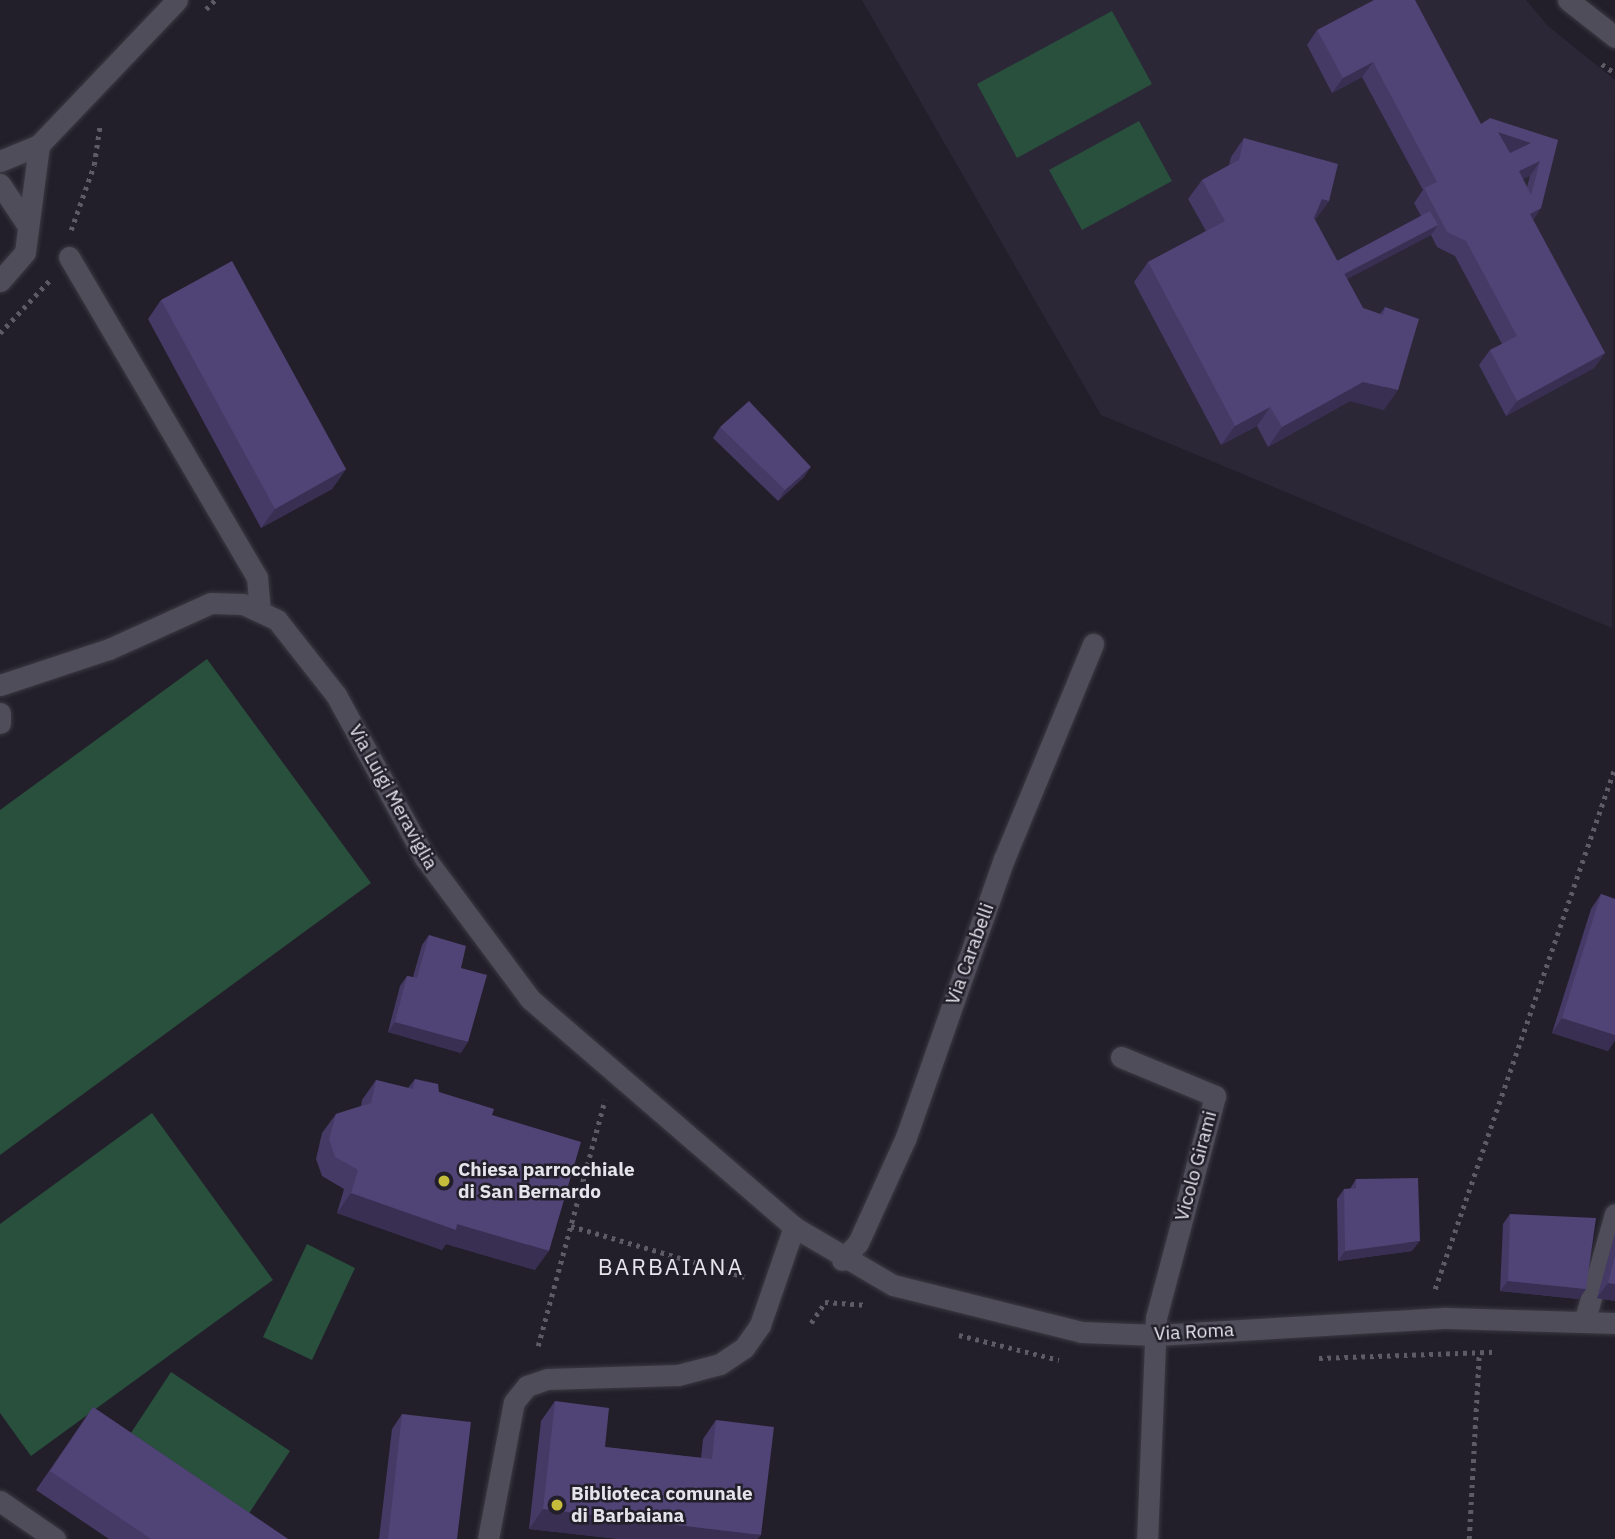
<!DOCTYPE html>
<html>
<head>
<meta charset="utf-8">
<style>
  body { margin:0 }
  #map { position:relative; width:1615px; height:1539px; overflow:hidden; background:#221f2a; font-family:"IBM Plex Sans",sans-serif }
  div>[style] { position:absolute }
  .built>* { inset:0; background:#2b2737 }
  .green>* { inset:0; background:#294f3d }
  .path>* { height:4.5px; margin-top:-2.25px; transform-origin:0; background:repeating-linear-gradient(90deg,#5d5b64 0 3.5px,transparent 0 8.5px) }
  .roads { filter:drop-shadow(0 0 2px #3b3942) drop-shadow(0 0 2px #3b3942) }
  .lane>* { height:21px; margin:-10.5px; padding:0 10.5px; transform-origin:10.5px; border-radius:10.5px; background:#4f4d59 }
  .street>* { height:21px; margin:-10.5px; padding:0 10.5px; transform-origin:10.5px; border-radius:10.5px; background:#4f4d59 }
  .wall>* { inset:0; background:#453a65 }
  .shaded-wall>* { inset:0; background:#382f52 }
  .building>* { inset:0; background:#504375 }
  .dots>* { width:19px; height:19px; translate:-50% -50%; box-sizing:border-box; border:4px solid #221f2a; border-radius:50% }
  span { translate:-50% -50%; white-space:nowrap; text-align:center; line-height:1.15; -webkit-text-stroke:5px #221f2a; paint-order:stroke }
  .street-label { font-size:19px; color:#e5e4eb }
  .poi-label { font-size:19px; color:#e5e4eb; font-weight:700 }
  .left { translate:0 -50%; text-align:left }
  .quarter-label { font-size:23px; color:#e5e4eb; letter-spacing:2px }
</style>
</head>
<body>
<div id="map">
  <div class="built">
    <i style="clip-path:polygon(862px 0,1526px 0,1548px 26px,1615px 80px,1612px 628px,1101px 415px)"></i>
  </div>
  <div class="green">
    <i style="clip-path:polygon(1112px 11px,1152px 84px,1017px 158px,977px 84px)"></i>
    <i style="clip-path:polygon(1139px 121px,1172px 181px,1082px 230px,1049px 170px)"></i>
    <i style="clip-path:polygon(207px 659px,371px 883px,0 1155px,0 810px)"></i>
    <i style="clip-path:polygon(152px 1113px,273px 1280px,31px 1456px,0 1413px,0 1224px)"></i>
    <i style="clip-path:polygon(307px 1244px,355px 1268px,312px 1360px,263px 1337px)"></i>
    <i style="clip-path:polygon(171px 1372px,290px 1451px,246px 1518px,127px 1439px)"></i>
  </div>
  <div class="path">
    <i style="left:206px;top:9px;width:13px;rotate:-45deg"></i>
    <i style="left:1602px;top:64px;width:16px;rotate:35deg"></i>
    <i style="left:71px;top:230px;width:69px;rotate:-70.5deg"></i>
    <i style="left:94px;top:165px;width:40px;rotate:-81.5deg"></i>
    <i style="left:0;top:333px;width:73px;rotate:-46.7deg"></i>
    <i style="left:571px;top:1226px;width:181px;rotate:16.3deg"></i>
    <i style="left:1435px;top:1289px;width:552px;rotate:-70.97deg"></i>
    <i style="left:811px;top:1323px;width:25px;rotate:-56deg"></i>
    <i style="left:825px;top:1302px;width:39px;rotate:4deg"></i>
    <i style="left:959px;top:1335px;width:103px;rotate:14deg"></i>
    <i style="left:538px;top:1346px;width:255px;rotate:-74.8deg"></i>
    <i style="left:1319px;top:1358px;width:176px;rotate:-2deg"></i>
    <i style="left:1469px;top:1539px;width:186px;rotate:-86.9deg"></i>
  </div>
  <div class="roads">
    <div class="lane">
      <i style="left:69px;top:257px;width:371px;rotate:59.6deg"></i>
      <i style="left:257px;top:577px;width:34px;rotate:85deg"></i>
    </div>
    <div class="street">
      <i style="left:1568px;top:0;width:60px;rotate:38.2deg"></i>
      <i style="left:0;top:161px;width:42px;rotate:-22.3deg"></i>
      <i style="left:0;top:184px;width:50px;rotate:56.3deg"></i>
      <i style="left:0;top:281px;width:38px;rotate:-49deg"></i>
      <i style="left:25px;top:252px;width:108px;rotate:-82.5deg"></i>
      <i style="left:39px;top:145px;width:200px;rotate:-46.4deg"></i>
      <i style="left:0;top:685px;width:115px;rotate:-18.3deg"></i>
      <i style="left:109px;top:649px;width:112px;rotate:-24.3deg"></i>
      <i style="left:211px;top:603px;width:32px;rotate:2deg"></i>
      <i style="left:243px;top:604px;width:38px;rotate:25deg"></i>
      <i style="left:277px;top:620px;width:95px;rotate:51.8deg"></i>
      <i style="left:336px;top:695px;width:186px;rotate:61.4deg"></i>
      <i style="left:425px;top:858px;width:176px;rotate:53.3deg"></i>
      <i style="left:530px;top:999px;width:349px;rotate:40.8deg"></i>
      <i style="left:794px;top:1227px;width:115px;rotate:30.4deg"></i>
      <i style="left:893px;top:1285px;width:194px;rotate:14deg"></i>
      <i style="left:1081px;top:1332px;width:76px;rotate:2.3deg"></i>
      <i style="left:1157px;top:1335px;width:290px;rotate:-3.4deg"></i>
      <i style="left:1447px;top:1318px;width:168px;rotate:1.7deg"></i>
      <i style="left:0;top:713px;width:10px;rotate:90deg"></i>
      <i style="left:1121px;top:1057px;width:102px;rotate:22.5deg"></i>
      <i style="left:1215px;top:1096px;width:230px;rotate:104.9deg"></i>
      <i style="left:1156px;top:1318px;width:221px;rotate:92.3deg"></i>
      <i style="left:842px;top:1260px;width:23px;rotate:-47deg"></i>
      <i style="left:858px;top:1243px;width:116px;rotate:-65.6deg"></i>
      <i style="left:906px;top:1137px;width:295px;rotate:-70.6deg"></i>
      <i style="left:1004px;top:859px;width:233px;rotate:-67.5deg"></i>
      <i style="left:1585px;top:1319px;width:109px;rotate:-74.1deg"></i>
      <i style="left:0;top:1501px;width:67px;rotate:34.6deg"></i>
      <i style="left:488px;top:1539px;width:139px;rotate:-79.3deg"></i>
      <i style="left:514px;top:1402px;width:21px;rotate:-51deg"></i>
      <i style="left:527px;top:1386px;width:21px;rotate:-19deg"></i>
      <i style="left:547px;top:1379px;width:131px;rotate:-1.7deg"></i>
      <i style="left:678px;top:1375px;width:43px;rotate:-14.7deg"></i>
      <i style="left:720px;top:1364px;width:29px;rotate:-34deg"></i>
      <i style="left:744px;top:1348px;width:28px;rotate:-55deg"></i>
      <i style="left:760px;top:1325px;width:104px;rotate:-70.9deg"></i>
    </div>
  </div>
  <div class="wall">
    <i style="clip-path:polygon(evenodd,1317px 30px,1481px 124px,1558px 140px,1541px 208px,1533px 220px,1605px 353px,1594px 368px,1506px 416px,1479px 365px,1490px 350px,1502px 344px,1455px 256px,1437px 247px,1431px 235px,1347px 279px,1363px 308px,1380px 314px,1385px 307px,1384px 410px,1350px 401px,1268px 447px,1257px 426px,1221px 445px,1134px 282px,1148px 262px,1206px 231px,1188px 199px,1202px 180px,1229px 165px,1231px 157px,1244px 138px,1329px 201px,1315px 220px,1337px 261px,1421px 216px,1414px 203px,1423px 190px,1362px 77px,1332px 93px,1307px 45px,1317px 30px,1530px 176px,1527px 187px,1523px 179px,1530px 176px)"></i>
    <i style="clip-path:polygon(161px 300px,346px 469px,332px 489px,261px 528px,148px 319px)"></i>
    <i style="clip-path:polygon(720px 427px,804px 477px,778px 501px,713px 438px)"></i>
    <i style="clip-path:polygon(1601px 894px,1615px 899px,1615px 1040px,1608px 1051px,1552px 1033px,1591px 909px)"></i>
    <i style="clip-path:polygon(429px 935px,461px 968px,461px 1053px,388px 1032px,400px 986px,407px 976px,413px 977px,422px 945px)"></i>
    <i style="clip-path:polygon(415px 1079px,439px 1092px,492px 1115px,535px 1270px,446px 1244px,442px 1250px,337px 1213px,344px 1189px,322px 1176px,316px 1159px,322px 1133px,336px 1114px,361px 1106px,362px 1100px,376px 1080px,408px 1088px)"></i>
    <i style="clip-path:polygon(1356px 1179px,1412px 1251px,1338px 1261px,1337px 1199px,1344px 1189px,1350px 1189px)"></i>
    <i style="clip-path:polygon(1510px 1214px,1586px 1289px,1579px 1299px,1500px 1291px,1503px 1224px)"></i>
    <i style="clip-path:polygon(1615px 1233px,1615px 1301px,1597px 1298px)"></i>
    <i style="clip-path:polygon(555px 1401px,605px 1447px,701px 1458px,703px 1439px,716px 1420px,758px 1539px,619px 1539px,529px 1529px,541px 1421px)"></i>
    <i style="clip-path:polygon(93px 1407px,288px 1539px,109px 1539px,36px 1490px)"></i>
    <i style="clip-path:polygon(402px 1414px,457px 1539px,379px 1539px,392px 1429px)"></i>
  </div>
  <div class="shaded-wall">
    <i style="clip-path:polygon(1373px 62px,1362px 77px,1332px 93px,1343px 78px)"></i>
    <i style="clip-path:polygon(1498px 132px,1531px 143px,1521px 158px,1487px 147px)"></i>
    <i style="clip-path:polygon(1540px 161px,1530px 176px,1508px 186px,1519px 171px)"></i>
    <i style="clip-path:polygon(1322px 199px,1329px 201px,1315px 220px,1308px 218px)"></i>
    <i style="clip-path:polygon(1541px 208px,1530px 223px,1530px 214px)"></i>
    <i style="clip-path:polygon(1438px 225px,1431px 235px,1328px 289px,1335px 279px)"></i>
    <i style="clip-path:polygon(1605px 353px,1594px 368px,1506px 416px,1517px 401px)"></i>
    <i style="clip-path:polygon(1363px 382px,1398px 390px,1384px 410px,1350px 401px,1268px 447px,1282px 427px)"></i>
    <i style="clip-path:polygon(1270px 407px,1257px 426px,1221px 445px,1235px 426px)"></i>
    <i style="clip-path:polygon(811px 467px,804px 477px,778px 501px,785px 490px)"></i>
    <i style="clip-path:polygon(346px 469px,332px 489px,261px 528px,275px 509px)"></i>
    <i style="clip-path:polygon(1562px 1018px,1615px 1035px,1615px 1040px,1608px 1051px,1552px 1033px)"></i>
    <i style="clip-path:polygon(395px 1022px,468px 1042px,461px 1053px,388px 1032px)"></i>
    <i style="clip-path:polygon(351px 1193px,457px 1224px,549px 1251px,535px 1270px,446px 1244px,442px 1250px,337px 1213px)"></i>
    <i style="clip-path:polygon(1420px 1241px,1412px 1251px,1338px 1261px,1345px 1251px)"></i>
    <i style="clip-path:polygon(1508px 1281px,1586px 1289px,1579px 1299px,1500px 1291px)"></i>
    <i style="clip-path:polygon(1608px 1283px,1615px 1284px,1615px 1301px,1597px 1298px)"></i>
    <i style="clip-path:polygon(543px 1509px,761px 1535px,758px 1539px,619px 1539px,529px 1529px)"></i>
  </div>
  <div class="building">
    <i style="clip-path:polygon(evenodd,1374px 0,1415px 0,1481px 124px,1490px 118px,1558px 140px,1541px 208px,1530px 214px,1605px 353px,1517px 401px,1490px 350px,1517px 336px,1466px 241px,1447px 232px,1424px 188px,1437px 182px,1373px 62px,1343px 78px,1317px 30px,1374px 0,1498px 132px,1531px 143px,1510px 153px,1498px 132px,1374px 0,1540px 161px,1531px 195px,1519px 171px,1540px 161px)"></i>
    <i style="clip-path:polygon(1244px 138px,1338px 164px,1329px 201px,1322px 199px,1314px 218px,1363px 308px,1383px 315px,1385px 307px,1419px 319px,1398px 390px,1363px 382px,1282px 427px,1270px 407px,1235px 426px,1148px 262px,1225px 221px,1202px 180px,1239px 160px)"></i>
    <i style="clip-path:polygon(1430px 211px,1438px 225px,1344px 274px,1337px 261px)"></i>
    <i style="clip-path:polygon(232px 261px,346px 469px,275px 509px,161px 300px)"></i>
    <i style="clip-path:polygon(749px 401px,811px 467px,785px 490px,720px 427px)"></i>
    <i style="clip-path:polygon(1601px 894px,1615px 899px,1615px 1035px,1562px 1018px)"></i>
    <i style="clip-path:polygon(429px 935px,466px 946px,461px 968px,487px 975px,468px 1042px,395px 1022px,407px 976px,417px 978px)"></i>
    <i style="clip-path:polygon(415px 1079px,438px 1084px,439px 1092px,494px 1109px,492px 1115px,581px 1142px,549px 1251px,457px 1224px,456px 1230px,351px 1193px,358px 1170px,335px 1157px,329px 1139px,336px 1114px,371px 1103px,376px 1080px,413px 1089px)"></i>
    <i style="clip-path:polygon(1418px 1178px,1420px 1241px,1345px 1251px,1344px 1189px,1356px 1188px,1356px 1179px)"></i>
    <i style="clip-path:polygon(1510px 1214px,1596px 1218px,1586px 1289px,1508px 1281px)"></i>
    <i style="clip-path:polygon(1615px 1256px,1615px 1284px,1608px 1283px)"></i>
    <i style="clip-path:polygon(555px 1401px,609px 1408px,605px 1447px,712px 1459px,716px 1420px,774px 1427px,761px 1535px,543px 1509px)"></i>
    <i style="clip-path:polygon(93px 1407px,288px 1539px,151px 1539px,50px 1471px)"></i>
    <i style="clip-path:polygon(402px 1414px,471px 1422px,457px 1539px,388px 1539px)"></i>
  </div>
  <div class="dots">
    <i style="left:444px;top:1181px;background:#c6bc3c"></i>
    <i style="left:557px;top:1505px;background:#c6bc3c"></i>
  </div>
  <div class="street-label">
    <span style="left:393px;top:797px;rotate:61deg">Via Luigi Meraviglia</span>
    <span style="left:970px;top:954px;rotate:-70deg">Via Carabelli</span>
    <span style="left:1196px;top:1166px;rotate:-75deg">Vicolo Girami</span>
    <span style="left:1194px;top:1332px;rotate:-3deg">Via Roma</span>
  </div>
  <div class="poi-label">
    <span class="left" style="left:458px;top:1181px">Chiesa parrocchiale<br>di San Bernardo</span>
    <span class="left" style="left:571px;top:1505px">Biblioteca comunale<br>di Barbaiana</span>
  </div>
  <div class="quarter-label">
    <span style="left:671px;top:1266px">BARBAIANA</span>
  </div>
</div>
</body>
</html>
